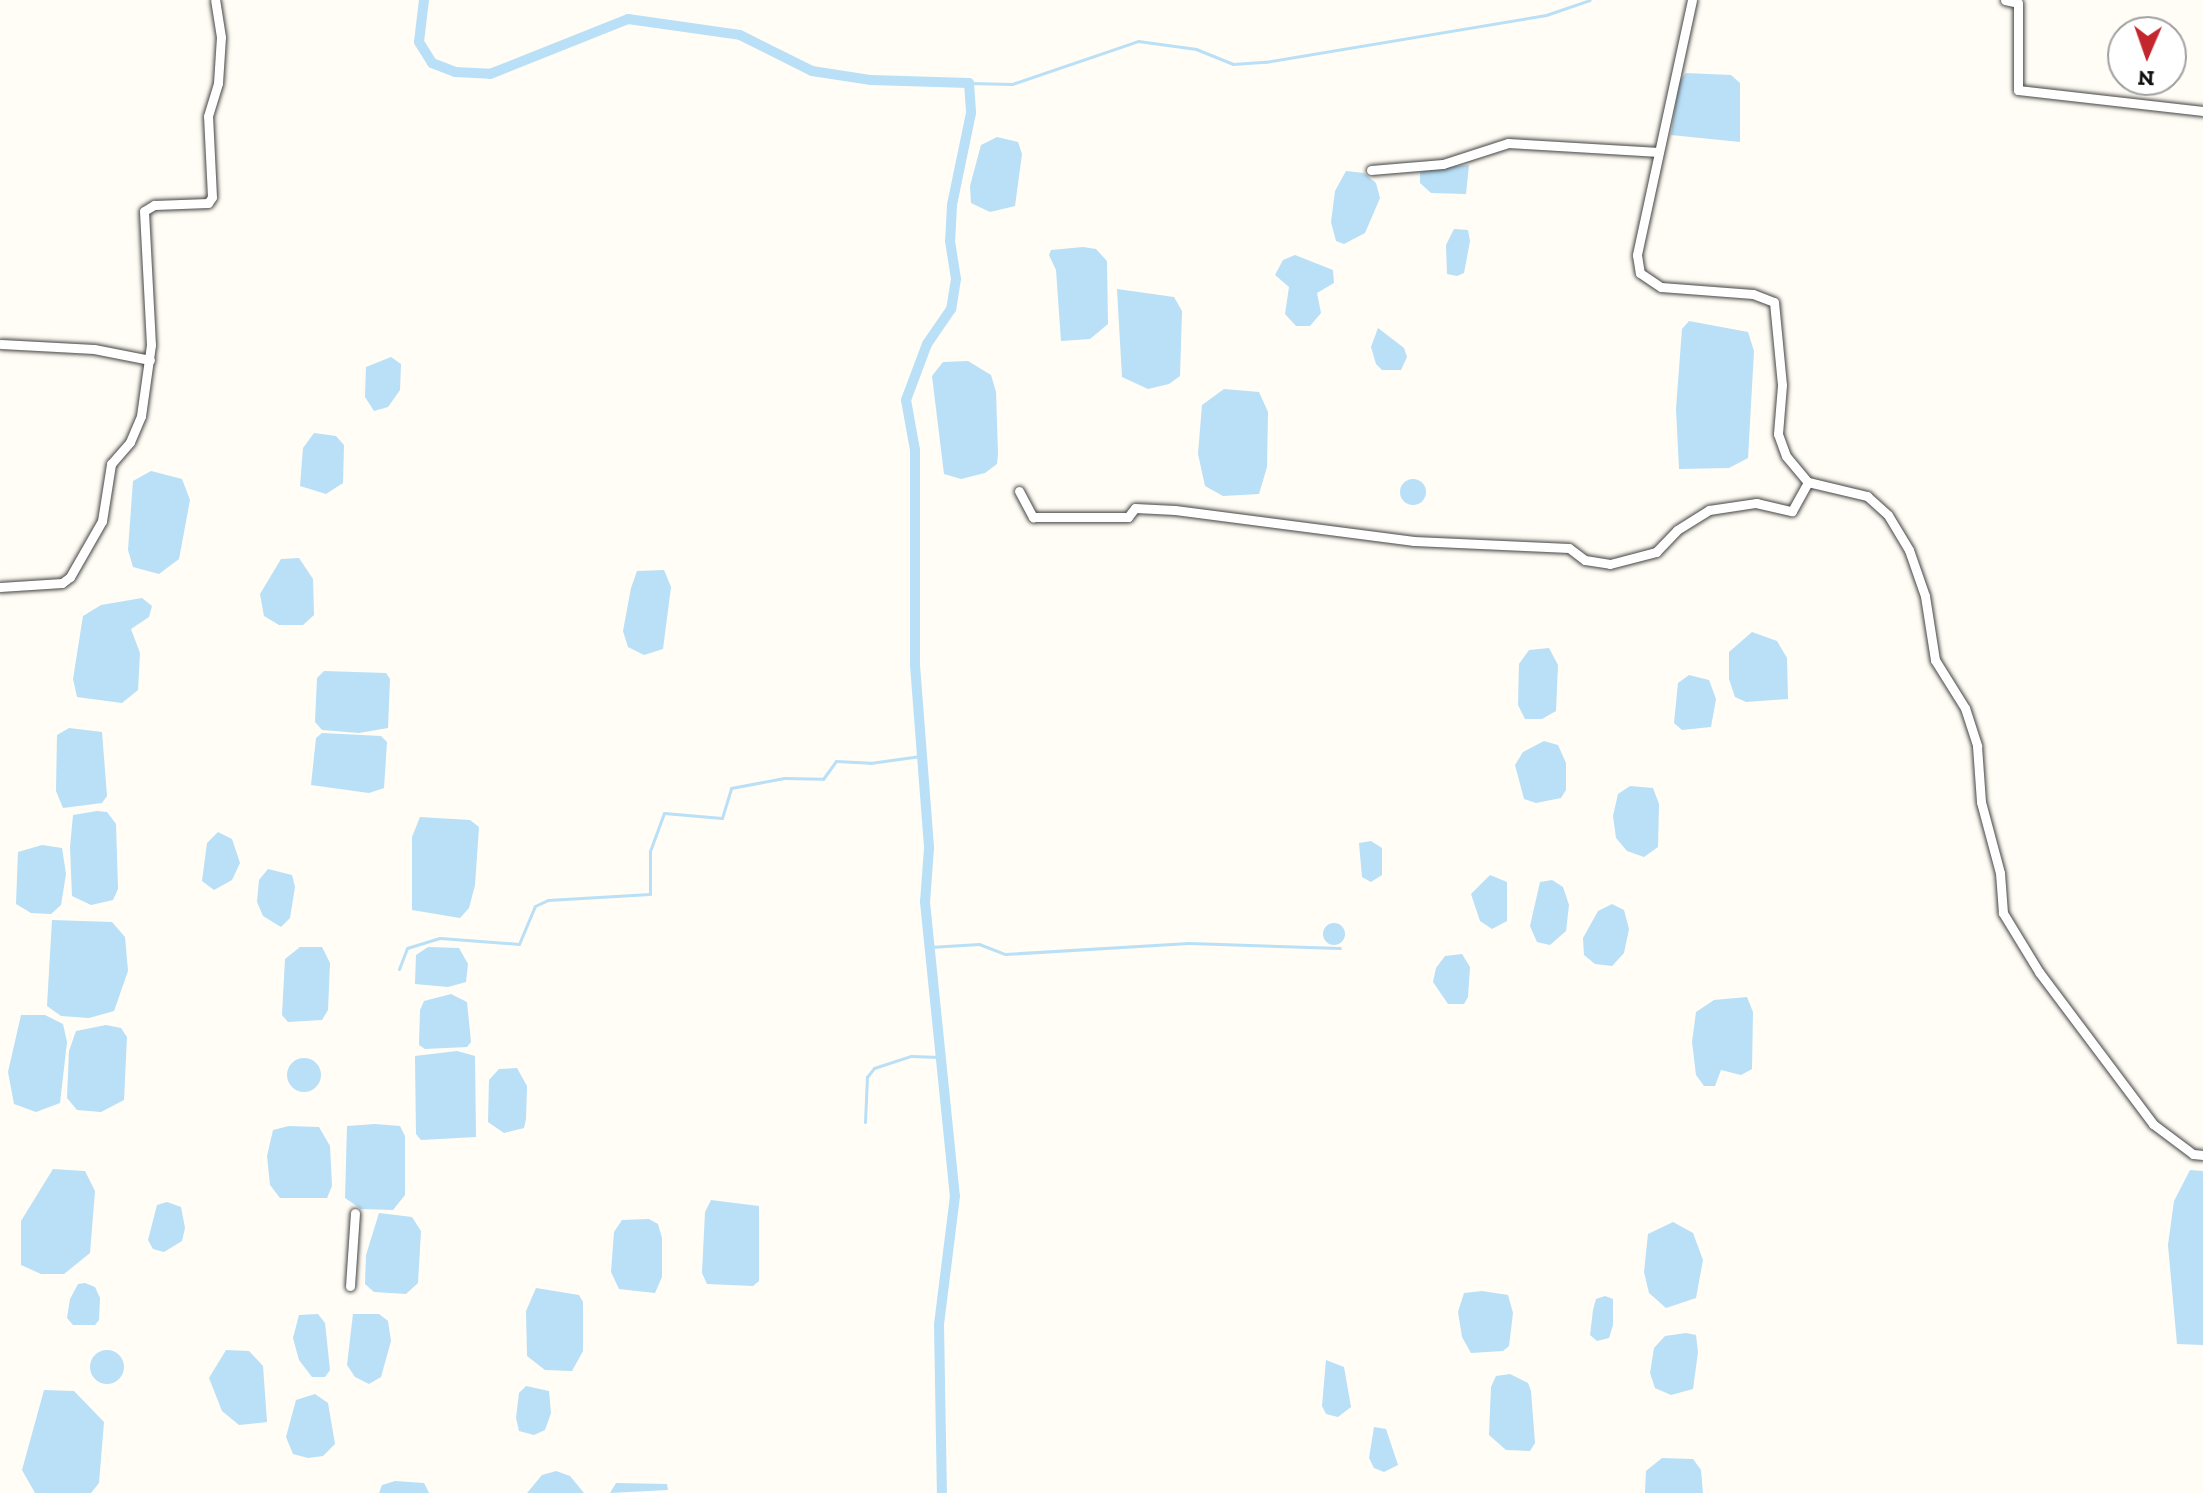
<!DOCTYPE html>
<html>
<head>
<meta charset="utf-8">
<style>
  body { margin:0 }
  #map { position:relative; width:2203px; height:1493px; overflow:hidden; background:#fffdf5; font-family:"Zilla Slab",serif }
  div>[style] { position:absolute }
  .water>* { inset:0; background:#b9e0f7 }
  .round { border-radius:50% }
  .stream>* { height:3px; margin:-1.5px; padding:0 1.5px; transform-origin:1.5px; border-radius:1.5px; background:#b9e0f7 }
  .canal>* { height:10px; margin:-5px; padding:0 5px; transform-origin:5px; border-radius:5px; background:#b9e0f7 }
  .roads { filter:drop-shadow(0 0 2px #444) drop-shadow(0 0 2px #444) }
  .minor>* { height:9px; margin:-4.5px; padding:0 4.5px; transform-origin:4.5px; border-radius:4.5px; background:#fff }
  span { translate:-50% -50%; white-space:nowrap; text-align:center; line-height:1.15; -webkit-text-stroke:8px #fff; paint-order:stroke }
  .north { position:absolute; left:2107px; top:16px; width:80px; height:80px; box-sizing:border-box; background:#fff; border:2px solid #a0a0a0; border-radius:50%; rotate:182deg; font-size:22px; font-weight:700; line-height:32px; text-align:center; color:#111 }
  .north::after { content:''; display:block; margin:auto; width:28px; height:36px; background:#c4262e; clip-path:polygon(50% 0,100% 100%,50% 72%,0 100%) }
</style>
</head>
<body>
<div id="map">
  <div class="water">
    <i style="clip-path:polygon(1686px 73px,1731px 75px,1740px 83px,1740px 142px,1671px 135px,1679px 82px)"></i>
    <i style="clip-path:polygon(997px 137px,1018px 142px,1022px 154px,1015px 206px,990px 212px,971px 203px,970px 186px,981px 145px)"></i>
    <i style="clip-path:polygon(1469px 165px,1466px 194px,1431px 193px,1420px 183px,1420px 173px,1430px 168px)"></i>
    <i style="clip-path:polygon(1346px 171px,1364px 173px,1376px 183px,1380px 198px,1365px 233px,1344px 244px,1336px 241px,1331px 222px,1335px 191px)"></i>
    <i style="clip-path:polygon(1454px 229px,1468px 230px,1470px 241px,1464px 273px,1457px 276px,1447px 274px,1446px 245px)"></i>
    <i style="clip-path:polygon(1083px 247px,1096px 249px,1107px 261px,1108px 324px,1090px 339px,1061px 341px,1056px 270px,1049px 255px,1051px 250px)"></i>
    <i style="clip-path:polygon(1295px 255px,1333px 270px,1334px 283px,1317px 293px,1321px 313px,1310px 326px,1296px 326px,1285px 314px,1289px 287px,1275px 275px,1283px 260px)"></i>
    <i style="clip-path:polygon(1117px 289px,1174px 297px,1182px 311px,1180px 376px,1169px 384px,1148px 389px,1122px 377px)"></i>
    <i style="clip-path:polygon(1689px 321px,1748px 332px,1754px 351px,1748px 458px,1729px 468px,1679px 469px,1676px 409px,1682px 329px)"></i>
    <i style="clip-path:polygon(1378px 328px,1404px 348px,1407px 357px,1401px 370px,1382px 370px,1376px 364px,1371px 347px)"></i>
    <i style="clip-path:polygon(391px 357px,401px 364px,400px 390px,388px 407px,374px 411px,365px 397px,366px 367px)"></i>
    <i style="clip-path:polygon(968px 361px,991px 375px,996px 392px,998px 454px,997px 464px,985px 473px,961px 479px,944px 474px,932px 376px,943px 362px)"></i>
    <i style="clip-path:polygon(1224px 389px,1259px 392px,1268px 412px,1267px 467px,1259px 494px,1223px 496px,1205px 486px,1198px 454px,1202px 405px)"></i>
    <i style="clip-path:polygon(314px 433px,336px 436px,344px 445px,343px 483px,326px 494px,300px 486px,303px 448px)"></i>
    <i style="clip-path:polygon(151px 471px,182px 479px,190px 500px,179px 559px,159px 574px,133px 567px,128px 550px,133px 481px)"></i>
    <i class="round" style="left:1400px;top:479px;width:26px;height:26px"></i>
    <i style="clip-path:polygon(299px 558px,313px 579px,314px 615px,303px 625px,279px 625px,264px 616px,260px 594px,281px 559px)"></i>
    <i style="clip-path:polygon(664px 570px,671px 587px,663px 649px,644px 655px,628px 647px,623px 631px,631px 588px,637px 571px)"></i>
    <i style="clip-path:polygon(142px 598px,152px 606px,149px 617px,131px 629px,140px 653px,138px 690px,122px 703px,77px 697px,73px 679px,83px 616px,101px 605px)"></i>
    <i style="clip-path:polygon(1752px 632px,1777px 641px,1787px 658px,1788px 699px,1746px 702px,1735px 697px,1729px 679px,1729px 652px)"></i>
    <i style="clip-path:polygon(1549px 648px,1558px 665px,1556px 711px,1542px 719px,1525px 719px,1518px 705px,1519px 664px,1529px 650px)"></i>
    <i style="clip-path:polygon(324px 671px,386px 673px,390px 679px,388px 728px,359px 733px,322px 730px,315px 722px,317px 678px)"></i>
    <i style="clip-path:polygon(1689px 675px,1709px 680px,1716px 699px,1711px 727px,1682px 730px,1674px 723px,1678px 683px)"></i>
    <i style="clip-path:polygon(69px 728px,102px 732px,107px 796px,102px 803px,63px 808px,56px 791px,57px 735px)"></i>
    <i style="clip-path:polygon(322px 733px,381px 736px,387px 742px,384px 788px,369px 793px,311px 785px,316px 738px)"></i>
    <i style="clip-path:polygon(1544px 741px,1558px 745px,1566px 763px,1566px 790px,1561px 798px,1536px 803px,1524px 799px,1515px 765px,1523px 752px)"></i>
    <i style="clip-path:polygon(1630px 786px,1653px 788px,1659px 804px,1658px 847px,1644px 857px,1627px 851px,1616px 838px,1613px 816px,1618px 794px)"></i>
    <i style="clip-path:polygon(97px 811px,107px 812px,116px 824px,118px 889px,113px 900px,91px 905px,72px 896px,70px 847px,73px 815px)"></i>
    <i style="clip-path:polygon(420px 817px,470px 820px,479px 827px,475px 885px,469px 908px,460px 918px,412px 910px,412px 837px)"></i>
    <i style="clip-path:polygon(218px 832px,232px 839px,240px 863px,232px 880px,214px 890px,202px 881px,207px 843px)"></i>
    <i style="clip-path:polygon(1371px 841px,1382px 848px,1382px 875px,1371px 882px,1362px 877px,1359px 843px)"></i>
    <i style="clip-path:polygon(42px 845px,62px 848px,66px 874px,61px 905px,51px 914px,31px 913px,16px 904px,18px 852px)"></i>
    <i style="clip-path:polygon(268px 869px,292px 875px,295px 887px,290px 918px,281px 927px,263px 916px,257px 902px,259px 880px)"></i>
    <i style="clip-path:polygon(1490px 875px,1507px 882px,1507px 921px,1492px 929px,1480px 921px,1471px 894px)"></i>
    <i style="clip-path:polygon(1552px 880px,1563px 887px,1569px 905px,1566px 931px,1550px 945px,1537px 942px,1530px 926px,1540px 882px)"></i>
    <i style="clip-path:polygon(1612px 904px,1624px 910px,1629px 929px,1624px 953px,1612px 966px,1595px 964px,1584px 955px,1583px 938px,1598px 911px)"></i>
    <i style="clip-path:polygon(52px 920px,112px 922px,125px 937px,128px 971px,114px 1011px,89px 1018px,61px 1016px,47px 1006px)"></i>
    <i class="round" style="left:1323px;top:923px;width:22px;height:22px"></i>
    <i style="clip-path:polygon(300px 947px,322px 947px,330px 963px,328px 1010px,322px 1020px,288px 1022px,282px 1015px,285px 959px)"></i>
    <i style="clip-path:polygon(428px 947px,459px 948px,468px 964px,466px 982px,448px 987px,415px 984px,416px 955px)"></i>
    <i style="clip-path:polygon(1462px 954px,1470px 967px,1468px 997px,1464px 1004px,1448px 1004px,1433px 982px,1436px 968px,1445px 956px)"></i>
    <i style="clip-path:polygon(451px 994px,467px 1002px,471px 1042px,467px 1047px,425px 1049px,419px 1045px,420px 1010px,424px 1001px)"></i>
    <i style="clip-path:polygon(1747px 997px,1753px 1012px,1752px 1069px,1741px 1075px,1721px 1070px,1715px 1086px,1704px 1086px,1696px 1075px,1692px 1042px,1696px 1012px,1714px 1000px)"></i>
    <i style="clip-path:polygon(21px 1015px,45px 1015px,63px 1024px,67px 1042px,60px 1103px,36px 1112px,14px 1104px,8px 1072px)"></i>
    <i style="clip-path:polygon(106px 1025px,121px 1028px,127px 1037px,124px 1100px,101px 1112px,77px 1110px,67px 1098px,69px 1051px,76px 1031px)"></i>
    <i style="clip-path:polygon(457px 1051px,475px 1056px,476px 1137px,421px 1140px,416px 1134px,415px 1056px)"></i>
    <i class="round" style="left:287px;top:1058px;width:34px;height:34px"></i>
    <i style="clip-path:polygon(517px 1068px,527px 1086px,526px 1119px,524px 1128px,504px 1133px,488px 1122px,489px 1080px,499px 1069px)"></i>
    <i style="clip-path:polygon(375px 1124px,400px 1126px,405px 1136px,405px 1195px,393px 1210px,361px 1209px,345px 1198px,347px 1126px)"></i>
    <i style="clip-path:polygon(289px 1126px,319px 1127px,330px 1146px,332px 1186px,327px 1198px,280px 1198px,270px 1185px,267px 1156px,273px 1130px)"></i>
    <i style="clip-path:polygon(53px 1169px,85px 1171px,95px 1191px,90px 1253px,64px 1274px,41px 1274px,21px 1265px,21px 1221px)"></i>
    <i style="clip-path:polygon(2190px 1170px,2203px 1171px,2203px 1345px,2177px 1344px,2168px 1245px,2174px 1201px)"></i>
    <i style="clip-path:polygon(711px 1200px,759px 1206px,759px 1281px,753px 1286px,707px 1284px,702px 1273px,705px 1212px)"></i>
    <i style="clip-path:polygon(167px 1202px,181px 1207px,185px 1228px,182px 1241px,164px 1252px,153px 1249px,148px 1240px,157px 1205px)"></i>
    <i style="clip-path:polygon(379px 1213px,412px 1217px,421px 1231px,418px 1283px,406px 1294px,374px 1292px,365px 1284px,366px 1255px)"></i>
    <i style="clip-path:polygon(649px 1219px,658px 1224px,662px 1238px,662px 1277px,655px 1293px,619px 1289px,611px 1272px,614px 1232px,622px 1220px)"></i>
    <i style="clip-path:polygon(1673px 1222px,1693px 1233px,1703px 1260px,1696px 1298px,1666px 1308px,1649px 1293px,1644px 1272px,1648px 1234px)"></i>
    <i style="clip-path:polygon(85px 1283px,95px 1287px,100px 1298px,99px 1320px,95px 1325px,73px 1325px,67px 1318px,70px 1299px,78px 1284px)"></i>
    <i style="clip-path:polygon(536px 1288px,579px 1295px,583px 1302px,583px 1351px,572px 1371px,545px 1370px,527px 1356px,526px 1311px)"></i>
    <i style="clip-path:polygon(1482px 1291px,1508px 1295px,1513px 1313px,1509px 1346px,1503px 1351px,1471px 1353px,1462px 1337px,1458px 1312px,1464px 1293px)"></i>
    <i style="clip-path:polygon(1605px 1296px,1613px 1299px,1613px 1325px,1609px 1338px,1597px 1341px,1590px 1335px,1593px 1310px,1596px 1299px)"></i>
    <i style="clip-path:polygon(318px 1314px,325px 1323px,330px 1370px,325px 1377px,312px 1377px,299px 1360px,293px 1338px,299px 1315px)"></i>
    <i style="clip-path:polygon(353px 1314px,379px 1314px,388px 1321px,391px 1341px,381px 1377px,369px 1384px,355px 1377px,347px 1365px)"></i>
    <i style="clip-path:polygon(1686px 1333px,1696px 1335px,1698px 1352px,1693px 1389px,1671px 1395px,1655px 1388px,1650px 1373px,1654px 1348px,1665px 1336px)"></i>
    <i class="round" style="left:90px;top:1350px;width:34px;height:34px"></i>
    <i style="clip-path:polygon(226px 1350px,249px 1351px,263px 1366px,267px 1422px,239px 1425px,222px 1411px,209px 1378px)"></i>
    <i style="clip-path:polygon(1326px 1360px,1344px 1367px,1351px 1407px,1338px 1417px,1326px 1414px,1322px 1406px)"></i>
    <i style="clip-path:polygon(1510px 1374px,1528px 1383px,1531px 1391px,1535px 1443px,1530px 1451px,1506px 1450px,1489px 1435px,1491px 1387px,1496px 1376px)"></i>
    <i style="clip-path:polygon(526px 1386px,549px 1391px,551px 1413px,545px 1430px,534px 1435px,519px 1431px,516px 1418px,519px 1393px)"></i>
    <i style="clip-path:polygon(44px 1390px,74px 1391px,104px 1422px,99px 1483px,91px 1493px,35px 1493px,22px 1470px)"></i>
    <i style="clip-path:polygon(315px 1394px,328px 1403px,335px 1444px,323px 1456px,308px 1458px,293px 1454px,286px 1437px,296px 1400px)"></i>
    <i style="clip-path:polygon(1374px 1427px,1386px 1429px,1398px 1465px,1384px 1472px,1374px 1468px,1369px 1458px)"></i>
    <i style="clip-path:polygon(1662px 1458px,1693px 1459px,1701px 1470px,1703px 1493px,1645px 1493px,1646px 1471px)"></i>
    <i style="clip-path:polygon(556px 1471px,570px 1476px,584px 1493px,527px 1493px,542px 1475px)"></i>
    <i style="clip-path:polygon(395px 1481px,424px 1483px,429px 1493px,379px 1493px,382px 1485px)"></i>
    <i style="clip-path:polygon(616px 1483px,667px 1484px,668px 1490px,610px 1493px)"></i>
  </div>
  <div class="stream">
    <i style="left:969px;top:83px;width:43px;rotate:1.3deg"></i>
    <i style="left:1012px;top:84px;width:133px;rotate:-18.8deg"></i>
    <i style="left:1138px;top:41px;width:59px;rotate:7.9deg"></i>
    <i style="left:1196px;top:49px;width:40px;rotate:22deg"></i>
    <i style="left:1233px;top:64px;width:32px;rotate:-4deg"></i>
    <i style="left:1265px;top:62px;width:285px;rotate:-9.5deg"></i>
    <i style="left:1546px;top:15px;width:46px;rotate:-18.8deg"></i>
    <i style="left:930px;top:947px;width:49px;rotate:-3.5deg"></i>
    <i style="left:979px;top:944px;width:28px;rotate:21deg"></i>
    <i style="left:1005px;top:954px;width:184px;rotate:-3.4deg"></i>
    <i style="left:1189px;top:943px;width:151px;rotate:1.9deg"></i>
    <i style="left:399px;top:969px;width:22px;rotate:-69deg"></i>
    <i style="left:407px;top:948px;width:34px;rotate:-17deg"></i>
    <i style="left:440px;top:938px;width:79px;rotate:4.3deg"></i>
    <i style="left:519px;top:944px;width:41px;rotate:-67.2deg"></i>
    <i style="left:535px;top:906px;width:14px;rotate:-25deg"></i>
    <i style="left:548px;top:900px;width:102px;rotate:-3.4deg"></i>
    <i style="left:650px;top:894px;width:43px;rotate:-90deg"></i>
    <i style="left:650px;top:851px;width:40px;rotate:-69.8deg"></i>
    <i style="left:664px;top:813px;width:58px;rotate:4.9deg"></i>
    <i style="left:722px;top:818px;width:31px;rotate:-73deg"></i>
    <i style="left:731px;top:788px;width:54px;rotate:-10.7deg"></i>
    <i style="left:784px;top:778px;width:39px;rotate:1deg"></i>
    <i style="left:823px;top:779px;width:22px;rotate:-54deg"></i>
    <i style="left:836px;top:761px;width:34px;rotate:3deg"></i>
    <i style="left:870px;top:763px;width:51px;rotate:-7.8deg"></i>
    <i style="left:865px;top:1122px;width:45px;rotate:-87.5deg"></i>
    <i style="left:867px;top:1077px;width:11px;rotate:-52deg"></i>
    <i style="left:874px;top:1068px;width:39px;rotate:-18deg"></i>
    <i style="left:911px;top:1056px;width:29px;rotate:2deg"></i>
  </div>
  <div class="canal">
    <i style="left:424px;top:0;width:42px;rotate:96.8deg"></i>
    <i style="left:419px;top:42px;width:25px;rotate:58deg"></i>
    <i style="left:432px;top:63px;width:25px;rotate:21deg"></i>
    <i style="left:455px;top:72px;width:35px;rotate:3deg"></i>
    <i style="left:490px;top:74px;width:149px;rotate:-21.7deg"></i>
    <i style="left:628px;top:19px;width:113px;rotate:8.1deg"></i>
    <i style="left:740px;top:35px;width:80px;rotate:26.6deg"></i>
    <i style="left:812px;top:71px;width:60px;rotate:8.7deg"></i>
    <i style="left:871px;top:80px;width:98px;rotate:1.8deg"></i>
    <i style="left:969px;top:83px;width:30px;rotate:86deg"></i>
    <i style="left:971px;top:113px;width:94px;rotate:101.7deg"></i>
    <i style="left:952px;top:205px;width:36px;rotate:93deg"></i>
    <i style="left:950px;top:241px;width:38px;rotate:81deg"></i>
    <i style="left:956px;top:279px;width:30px;rotate:99deg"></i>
    <i style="left:951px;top:309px;width:42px;rotate:124.4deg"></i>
    <i style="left:927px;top:344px;width:60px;rotate:110.6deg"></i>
    <i style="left:906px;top:400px;width:51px;rotate:79.8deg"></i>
    <i style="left:915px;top:450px;width:215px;rotate:90deg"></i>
    <i style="left:915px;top:665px;width:184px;rotate:85.6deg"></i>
    <i style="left:929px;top:848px;width:54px;rotate:94.2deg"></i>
    <i style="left:925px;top:902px;width:296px;rotate:84.2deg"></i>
    <i style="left:955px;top:1196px;width:130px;rotate:97.1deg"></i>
    <i style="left:939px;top:1325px;width:168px;rotate:89deg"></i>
  </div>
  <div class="roads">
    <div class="minor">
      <i style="left:1692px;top:0;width:261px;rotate:102.2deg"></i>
      <i style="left:1637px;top:255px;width:18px;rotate:81deg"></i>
      <i style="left:1640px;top:273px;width:25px;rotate:34deg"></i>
      <i style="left:1661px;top:287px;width:92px;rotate:4.4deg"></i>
      <i style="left:1753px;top:294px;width:22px;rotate:21deg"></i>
      <i style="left:1774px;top:302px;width:83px;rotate:84.5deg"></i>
      <i style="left:1782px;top:385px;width:49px;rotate:94.7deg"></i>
      <i style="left:1778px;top:434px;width:23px;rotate:70deg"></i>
      <i style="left:1786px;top:456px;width:34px;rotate:50deg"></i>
      <i style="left:1808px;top:482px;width:61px;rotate:13.3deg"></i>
      <i style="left:1867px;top:496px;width:28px;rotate:42deg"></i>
      <i style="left:1888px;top:515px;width:41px;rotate:59deg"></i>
      <i style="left:1909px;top:550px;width:49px;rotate:70.8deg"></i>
      <i style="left:1925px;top:596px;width:65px;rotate:81.1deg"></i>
      <i style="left:1935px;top:660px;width:57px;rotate:58deg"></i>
      <i style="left:1965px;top:708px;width:40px;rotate:72deg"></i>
      <i style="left:1977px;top:746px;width:56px;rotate:85.9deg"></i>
      <i style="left:1981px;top:802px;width:73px;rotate:75deg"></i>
      <i style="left:2000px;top:873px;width:40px;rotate:85.7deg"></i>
      <i style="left:2003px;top:913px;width:69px;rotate:58.6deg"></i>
      <i style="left:2039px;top:972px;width:190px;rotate:53.1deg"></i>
      <i style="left:2153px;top:1124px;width:50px;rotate:36.9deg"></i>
      <i style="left:2193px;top:1154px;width:10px;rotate:6deg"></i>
      <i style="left:2005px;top:0;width:13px;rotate:13deg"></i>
      <i style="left:2018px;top:3px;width:87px;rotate:90deg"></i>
      <i style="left:2018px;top:90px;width:186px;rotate:6.5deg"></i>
      <i style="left:1371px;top:170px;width:72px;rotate:-4.8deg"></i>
      <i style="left:1443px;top:164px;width:68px;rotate:-17.9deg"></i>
      <i style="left:1508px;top:143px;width:151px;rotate:3.4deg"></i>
      <i style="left:1px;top:344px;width:93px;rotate:3.1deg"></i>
      <i style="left:94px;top:349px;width:57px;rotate:11.1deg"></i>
      <i style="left:1019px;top:491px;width:30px;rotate:62deg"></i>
      <i style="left:1033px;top:517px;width:95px"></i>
      <i style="left:1128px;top:517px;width:11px;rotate:-52deg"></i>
      <i style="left:1135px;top:508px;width:40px;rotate:2.9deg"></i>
      <i style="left:1175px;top:510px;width:241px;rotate:7.4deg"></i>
      <i style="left:1414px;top:541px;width:155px;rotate:2.6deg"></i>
      <i style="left:1569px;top:548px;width:20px;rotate:37deg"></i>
      <i style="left:1585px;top:560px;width:25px;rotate:9deg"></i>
      <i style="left:1610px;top:564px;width:48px;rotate:-14.6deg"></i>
      <i style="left:1656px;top:552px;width:30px;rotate:-46deg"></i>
      <i style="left:1677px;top:530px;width:38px;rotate:-32deg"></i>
      <i style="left:1709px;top:510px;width:48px;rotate:-8.5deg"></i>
      <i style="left:1756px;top:503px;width:37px;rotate:13deg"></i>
      <i style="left:1792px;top:511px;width:33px;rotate:-61deg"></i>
      <i style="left:0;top:587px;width:62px;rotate:-3.7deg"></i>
      <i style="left:62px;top:583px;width:10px;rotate:-37deg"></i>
      <i style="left:70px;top:577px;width:64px;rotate:-60.3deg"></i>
      <i style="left:102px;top:521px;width:58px;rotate:-81deg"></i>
      <i style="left:111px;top:464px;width:29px;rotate:-49deg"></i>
      <i style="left:130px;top:442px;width:28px;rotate:-67deg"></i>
      <i style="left:141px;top:416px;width:72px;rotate:-82deg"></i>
      <i style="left:151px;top:345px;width:134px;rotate:-93deg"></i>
      <i style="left:144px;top:211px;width:12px;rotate:-31deg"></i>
      <i style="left:154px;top:205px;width:54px;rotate:-2.1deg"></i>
      <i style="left:208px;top:203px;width:7px;rotate:-56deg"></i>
      <i style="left:212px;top:197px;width:81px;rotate:-92.8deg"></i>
      <i style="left:208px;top:116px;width:34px;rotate:-73deg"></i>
      <i style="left:218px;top:83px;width:46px;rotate:-86.3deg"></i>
      <i style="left:221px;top:37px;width:37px;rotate:-99deg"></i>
      <i style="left:350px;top:1286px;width:73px;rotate:-86.1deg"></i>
    </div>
  </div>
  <div class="north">N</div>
</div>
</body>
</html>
